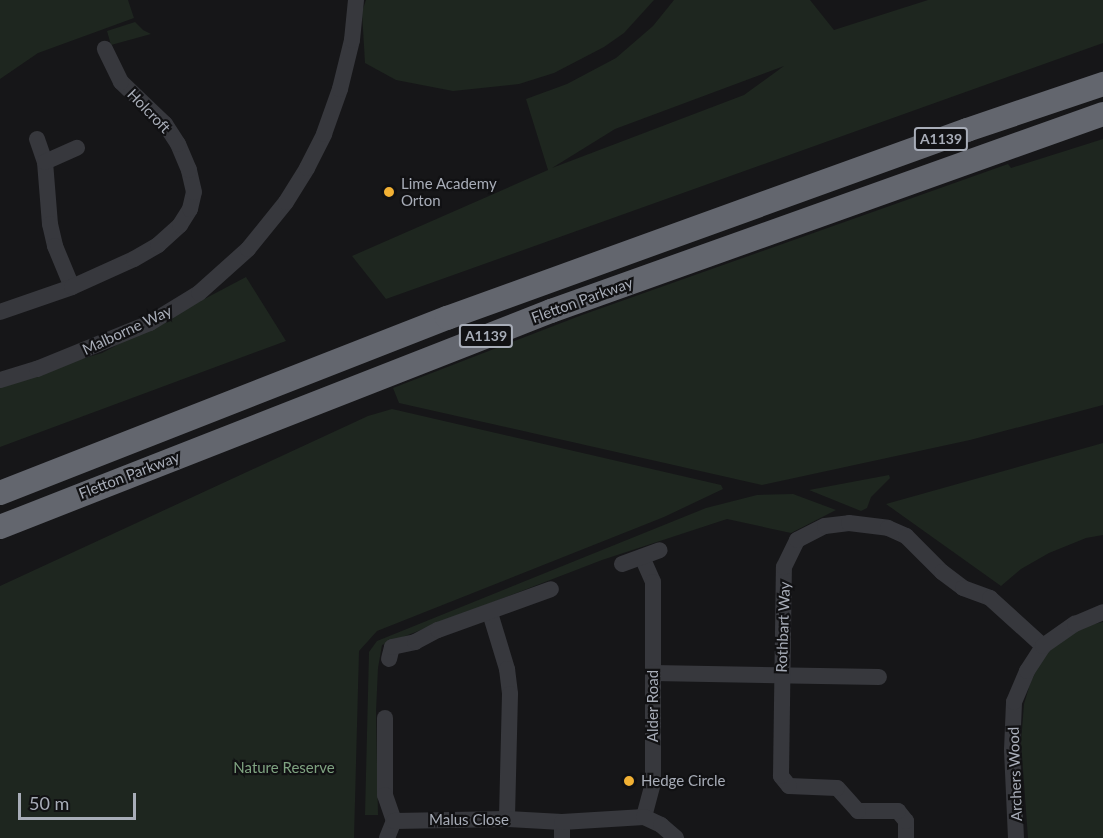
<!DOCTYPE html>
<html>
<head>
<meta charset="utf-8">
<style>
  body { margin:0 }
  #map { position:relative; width:1103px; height:838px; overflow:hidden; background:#161618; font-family:Lato,sans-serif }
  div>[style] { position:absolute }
  .green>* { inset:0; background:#1e261f }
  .minor>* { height:16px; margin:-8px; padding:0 8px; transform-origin:8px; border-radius:8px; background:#37383d }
  .highway>* { height:24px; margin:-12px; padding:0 12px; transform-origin:12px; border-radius:12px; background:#63666e }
  .dots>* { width:16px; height:16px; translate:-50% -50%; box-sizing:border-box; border:3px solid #111113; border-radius:50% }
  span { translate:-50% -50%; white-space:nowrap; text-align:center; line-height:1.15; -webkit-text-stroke:4.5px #111113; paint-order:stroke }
  .shield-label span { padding:2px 4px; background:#111113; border:2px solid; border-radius:4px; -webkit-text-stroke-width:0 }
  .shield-label { font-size:14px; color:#a8adb8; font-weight:700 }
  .street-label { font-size:15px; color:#a8adb8 }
  .poi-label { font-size:15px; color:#a8adb8 }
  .left { translate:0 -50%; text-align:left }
  .park-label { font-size:15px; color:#7fa381 }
  .scale { position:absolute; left:18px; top:793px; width:118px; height:27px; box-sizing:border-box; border:3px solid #a8adb8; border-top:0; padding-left:8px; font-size:18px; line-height:21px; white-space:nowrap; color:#a8adb8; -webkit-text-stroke:4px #111113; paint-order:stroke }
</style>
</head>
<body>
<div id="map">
  <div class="green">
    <i style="clip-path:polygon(0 0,128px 0,134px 18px,38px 53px,0 79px)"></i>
    <i style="clip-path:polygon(366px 0,654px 0,624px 33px,604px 47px,554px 73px,519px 84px,453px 91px,396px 80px,365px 63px,362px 12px)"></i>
    <i style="clip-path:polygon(evenodd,674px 0,810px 0,834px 30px,928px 0,1103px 0,1103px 43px,386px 299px,352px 256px,548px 170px,526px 99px,567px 84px,616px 58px,653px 26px,674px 0,784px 66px,744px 95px,552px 168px,615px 129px,784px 66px)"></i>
    <i style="clip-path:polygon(135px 22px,143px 30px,151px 34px,111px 45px,107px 31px)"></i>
    <i style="clip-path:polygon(1103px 139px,1103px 405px,970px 440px,762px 485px,399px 403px,393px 388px,582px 315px,1008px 164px,1011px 168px)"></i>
    <i style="clip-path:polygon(246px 277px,286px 341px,0 447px,0 383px,102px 353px)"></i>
    <i style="clip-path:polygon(392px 409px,721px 485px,723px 489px,664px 517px,377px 631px,359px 651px,354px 838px,0 838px,0 586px,368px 416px)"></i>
    <i style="clip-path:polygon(1103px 443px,1103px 535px,1086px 538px,1049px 553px,1021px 569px,1001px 586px,886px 504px)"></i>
    <i style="clip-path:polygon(889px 475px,890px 478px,871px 497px,867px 508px,861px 511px,809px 490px)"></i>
    <i style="clip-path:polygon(793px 494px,836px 510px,791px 533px,727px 519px,602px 560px,382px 645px,378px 668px,376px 712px,378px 815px,365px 815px,369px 652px,377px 641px,706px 508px,757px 495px)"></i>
    <i style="clip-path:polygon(1103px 622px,1103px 838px,1028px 838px,1021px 742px,1024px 704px,1030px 684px,1040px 662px,1058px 641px,1090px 625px)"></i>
  </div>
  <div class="minor">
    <i style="left:37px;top:139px;width:24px;rotate:71deg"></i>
    <i style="left:45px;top:162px;width:62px;rotate:85.4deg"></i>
    <i style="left:50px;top:224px;width:23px;rotate:77deg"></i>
    <i style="left:55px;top:246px;width:44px;rotate:67.5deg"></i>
    <i style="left:45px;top:162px;width:35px;rotate:-24deg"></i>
    <i style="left:0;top:312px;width:76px;rotate:-19.1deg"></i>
    <i style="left:72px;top:287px;width:68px;rotate:-24.3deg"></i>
    <i style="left:134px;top:259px;width:28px;rotate:-30deg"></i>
    <i style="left:158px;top:245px;width:30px;rotate:-42deg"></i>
    <i style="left:180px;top:225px;width:19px;rotate:-58deg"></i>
    <i style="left:190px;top:209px;width:17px;rotate:-77deg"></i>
    <i style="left:194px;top:192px;width:23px;rotate:-103deg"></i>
    <i style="left:189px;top:170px;width:28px;rotate:-113deg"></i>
    <i style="left:178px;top:144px;width:24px;rotate:-123deg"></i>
    <i style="left:165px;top:124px;width:61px;rotate:-136.3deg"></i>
    <i style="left:121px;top:82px;width:37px;rotate:-116deg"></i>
    <i style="left:0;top:380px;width:39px;rotate:-17deg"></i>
    <i style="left:37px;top:369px;width:122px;rotate:-22.2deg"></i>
    <i style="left:150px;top:323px;width:57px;rotate:-31.5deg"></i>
    <i style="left:199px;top:293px;width:66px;rotate:-41.9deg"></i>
    <i style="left:248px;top:249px;width:60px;rotate:-51deg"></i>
    <i style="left:286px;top:202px;width:40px;rotate:-58deg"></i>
    <i style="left:307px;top:168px;width:38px;rotate:-63deg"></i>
    <i style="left:324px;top:134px;width:48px;rotate:-70.4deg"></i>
    <i style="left:340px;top:89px;width:50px;rotate:-76.2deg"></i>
    <i style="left:352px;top:40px;width:40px;rotate:-84.3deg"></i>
    <i style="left:642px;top:557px;width:27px;rotate:66deg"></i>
    <i style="left:653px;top:582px;width:201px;rotate:90deg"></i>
    <i style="left:653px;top:783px;width:35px;rotate:105deg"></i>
    <i style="left:622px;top:564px;width:40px;rotate:-20.2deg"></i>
    <i style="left:490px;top:613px;width:59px;rotate:73.1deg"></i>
    <i style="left:507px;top:669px;width:25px;rotate:83deg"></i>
    <i style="left:510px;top:694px;width:125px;rotate:91.4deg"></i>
    <i style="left:389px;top:659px;width:12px;rotate:-76deg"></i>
    <i style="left:392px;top:647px;width:24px;rotate:-12deg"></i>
    <i style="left:415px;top:642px;width:26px;rotate:-28deg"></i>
    <i style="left:438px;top:630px;width:120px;rotate:-19.9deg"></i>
    <i style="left:653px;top:673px;width:226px;rotate:1deg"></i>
    <i style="left:385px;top:718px;width:77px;rotate:90deg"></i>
    <i style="left:385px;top:795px;width:28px;rotate:71deg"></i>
    <i style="left:562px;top:822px;width:16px;rotate:90deg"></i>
    <i style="left:387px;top:838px;width:18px;rotate:-68deg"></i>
    <i style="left:394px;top:821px;width:113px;rotate:-1deg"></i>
    <i style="left:507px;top:819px;width:55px;rotate:3.1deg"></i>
    <i style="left:562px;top:822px;width:82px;rotate:-3.5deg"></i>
    <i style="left:644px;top:817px;width:19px;rotate:25deg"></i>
    <i style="left:661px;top:825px;width:20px;rotate:41deg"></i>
    <i style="left:906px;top:838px;width:17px;rotate:-90deg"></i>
    <i style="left:906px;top:821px;width:13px;rotate:-129deg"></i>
    <i style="left:898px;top:811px;width:40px;rotate:180deg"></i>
    <i style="left:858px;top:811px;width:31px;rotate:-132deg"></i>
    <i style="left:837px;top:788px;width:48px;rotate:-177.6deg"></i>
    <i style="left:789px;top:786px;width:13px;rotate:-129deg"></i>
    <i style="left:781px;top:776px;width:209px;rotate:-89.2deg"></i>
    <i style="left:784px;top:567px;width:30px;rotate:-64deg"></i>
    <i style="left:797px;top:540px;width:31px;rotate:-27deg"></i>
    <i style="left:825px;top:526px;width:24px;rotate:-7deg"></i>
    <i style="left:849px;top:523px;width:39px;rotate:7deg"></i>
    <i style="left:888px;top:528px;width:20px;rotate:24deg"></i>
    <i style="left:906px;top:536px;width:51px;rotate:45deg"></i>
    <i style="left:942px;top:572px;width:26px;rotate:37deg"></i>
    <i style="left:963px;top:588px;width:29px;rotate:20deg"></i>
    <i style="left:990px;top:598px;width:72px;rotate:42.2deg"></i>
    <i style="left:1016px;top:838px;width:88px;rotate:-92.6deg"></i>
    <i style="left:1012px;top:750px;width:48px;rotate:-87.6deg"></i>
    <i style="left:1014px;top:702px;width:34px;rotate:-67deg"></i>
    <i style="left:1027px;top:671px;width:30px;rotate:-57deg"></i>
    <i style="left:1043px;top:646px;width:39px;rotate:-35deg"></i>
    <i style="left:1075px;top:624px;width:30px;rotate:-23deg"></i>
  </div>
  <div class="highway">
    <i style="left:0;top:493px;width:480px;rotate:-21.4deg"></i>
    <i style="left:447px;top:318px;width:553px;rotate:-19.88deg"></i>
    <i style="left:967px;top:130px;width:144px;rotate:-18.7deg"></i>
    <i style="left:0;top:527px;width:592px;rotate:-21.41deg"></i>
    <i style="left:551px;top:311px;width:586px;rotate:-19.64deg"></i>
  </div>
  <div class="dots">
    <i style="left:389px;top:192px;background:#f2b134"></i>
    <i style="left:629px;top:781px;background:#f2b134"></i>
  </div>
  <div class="shield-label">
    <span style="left:941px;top:139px">A1139</span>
    <span style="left:486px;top:336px">A1139</span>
  </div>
  <div class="street-label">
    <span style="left:149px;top:111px;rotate:46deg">Holcroft</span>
    <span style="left:582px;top:300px;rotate:-20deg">Fletton Parkway</span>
    <span style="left:127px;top:330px;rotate:-25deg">Malborne Way</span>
    <span style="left:129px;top:475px;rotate:-21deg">Fletton Parkway</span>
    <span style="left:783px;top:627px;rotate:-88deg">Rothbart Way</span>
    <span style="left:653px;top:706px;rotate:-90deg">Alder Road</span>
    <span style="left:1015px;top:774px;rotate:-92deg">Archers Wood</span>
    <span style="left:469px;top:820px">Malus Close</span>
  </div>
  <div class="poi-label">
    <span class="left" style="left:401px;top:192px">Lime Academy<br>Orton</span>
    <span class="left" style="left:641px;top:781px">Hedge Circle</span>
  </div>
  <div class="park-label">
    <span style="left:284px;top:768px">Nature Reserve</span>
  </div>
  <div class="scale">50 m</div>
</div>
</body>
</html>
